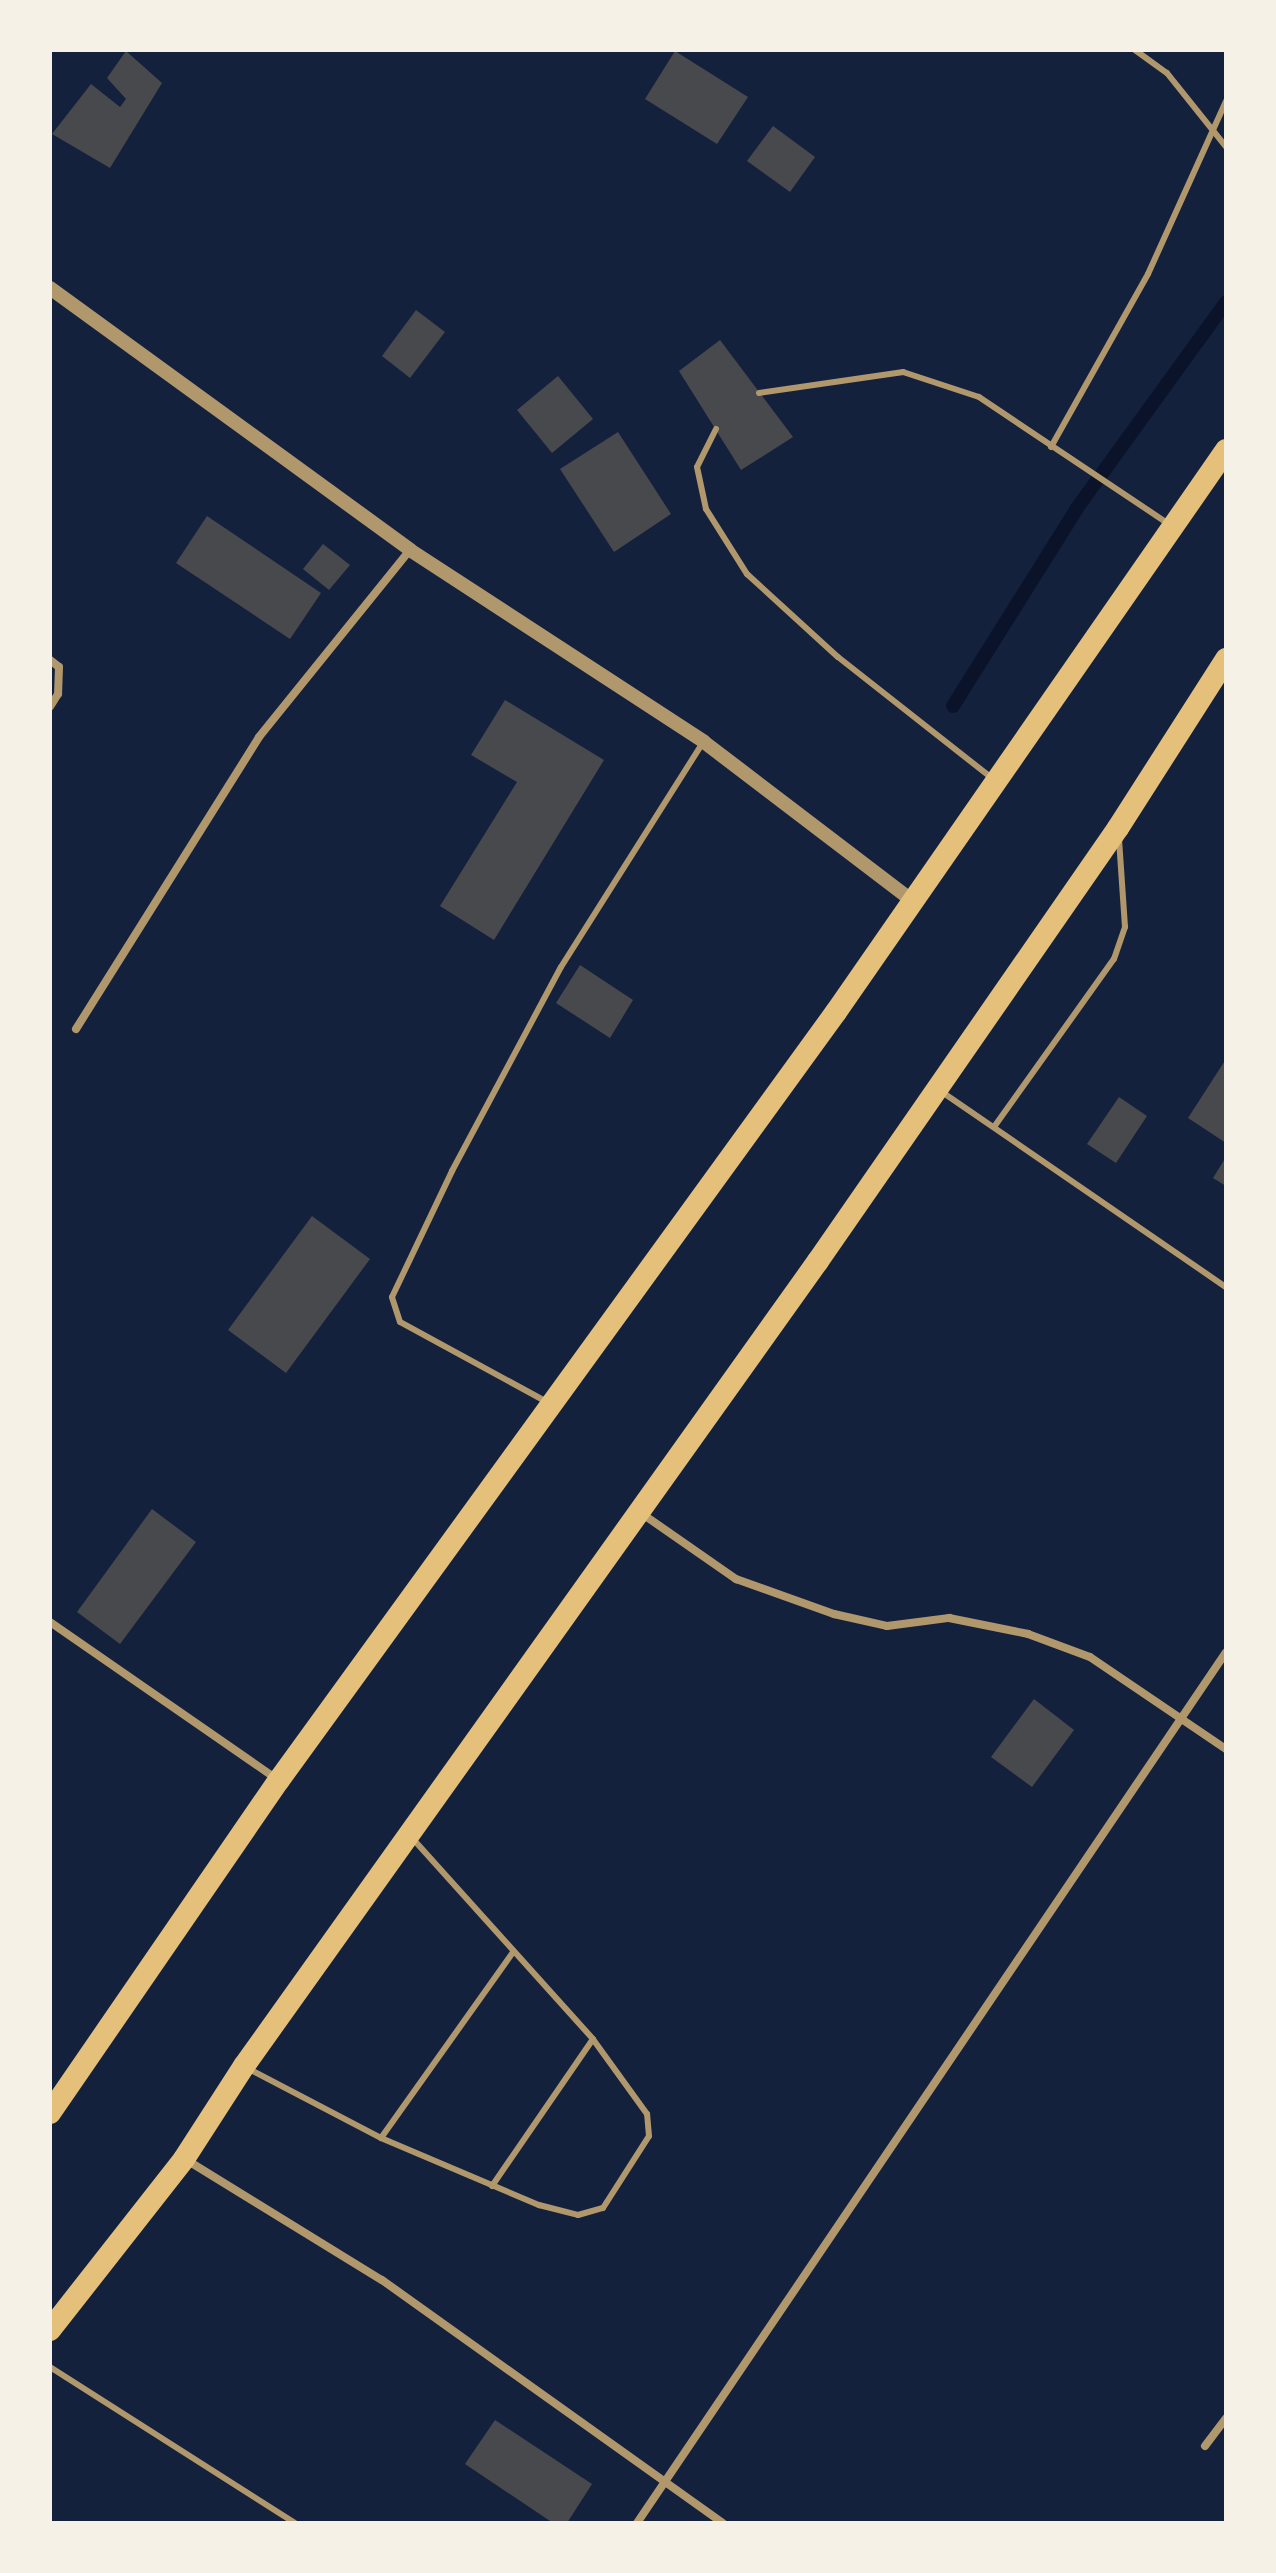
<!DOCTYPE html>
<html>
<head>
<meta charset="utf-8">
<style>
  body { margin:0 }
  #map { position:relative; width:1276px; height:2573px; overflow:hidden; background:#14213d; font-family:"PT Sans Narrow",sans-serif }
  div>[style] { position:absolute }
  .stream>* { height:14px; margin:-7px; padding:0 7px; transform-origin:7px; border-radius:7px; background:#0b132b }
  .building>* { inset:0; background:#48494c }
  .service>* { height:6px; margin:-3px; padding:0 3px; transform-origin:3px; border-radius:3px; background:#b1986c }
  .minor>* { height:8px; margin:-4px; padding:0 4px; transform-origin:4px; border-radius:4px; background:#b1986c }
  .tertiary>* { height:14px; margin:-7px; padding:0 7px; transform-origin:7px; border-radius:7px; background:#b1986c }
  .trunk>* { height:22px; margin:-11px; padding:0 11px; transform-origin:11px; border-radius:11px; background:#e5c07b }
  span { translate:-50% -50%; white-space:nowrap; text-align:center; line-height:1.15; -webkit-text-stroke:8px #f6f1e7; paint-order:stroke }
  .frame { position:absolute; inset:0; border:52px solid #f6f1e7; pointer-events:none }
</style>
</head>
<body>
<div id="map">
  <div class="stream">
    <i style="left:953px;top:706px;width:234px;rotate:-57.9deg"></i>
    <i style="left:1077px;top:508px;width:254px;rotate:-54.1deg"></i>
  </div>
  <div class="building">
    <i style="clip-path:polygon(126px 51px,162px 83px,110px 168px,52px 134px,91px 84px,120px 107px,126px 99px,107px 78px)"></i>
    <i style="clip-path:polygon(675px 51px,748px 97px,717px 144px,645px 99px)"></i>
    <i style="clip-path:polygon(773px 126px,815px 157px,790px 192px,747px 161px)"></i>
    <i style="clip-path:polygon(416px 310px,445px 332px,410px 378px,382px 356px)"></i>
    <i style="clip-path:polygon(720px 340px,793px 437px,741px 470px,679px 371px)"></i>
    <i style="clip-path:polygon(558px 376px,593px 419px,552px 453px,517px 410px)"></i>
    <i style="clip-path:polygon(618px 432px,671px 514px,614px 552px,560px 469px)"></i>
    <i style="clip-path:polygon(207px 516px,321px 593px,290px 639px,176px 563px)"></i>
    <i style="clip-path:polygon(323px 544px,350px 565px,329px 590px,303px 569px)"></i>
    <i style="clip-path:polygon(505px 700px,604px 760px,494px 940px,440px 906px,517px 782px,471px 755px)"></i>
    <i style="clip-path:polygon(580px 965px,633px 1000px,610px 1038px,556px 1003px)"></i>
    <i style="clip-path:polygon(1226px 1059px,1226px 1143px,1188px 1118px)"></i>
    <i style="clip-path:polygon(1119px 1097px,1147px 1116px,1116px 1163px,1087px 1144px)"></i>
    <i style="clip-path:polygon(1226px 1157px,1226px 1186px,1213px 1178px)"></i>
    <i style="clip-path:polygon(312px 1216px,370px 1259px,286px 1373px,228px 1330px)"></i>
    <i style="clip-path:polygon(152px 1509px,196px 1542px,120px 1644px,77px 1612px)"></i>
    <i style="clip-path:polygon(1034px 1699px,1074px 1730px,1032px 1787px,991px 1757px)"></i>
    <i style="clip-path:polygon(495px 2420px,592px 2484px,567px 2523px,553px 2523px,465px 2464px)"></i>
  </div>
  <div class="service">
    <i style="left:1135px;top:50px;width:39px;rotate:36deg"></i>
    <i style="left:1167px;top:73px;width:95px;rotate:51.4deg"></i>
    <i style="left:759px;top:393px;width:146px;rotate:-8.3deg"></i>
    <i style="left:903px;top:372px;width:80px;rotate:18.2deg"></i>
    <i style="left:979px;top:397px;width:230px;rotate:33.8deg"></i>
    <i style="left:716px;top:429px;width:42px;rotate:116.6deg"></i>
    <i style="left:697px;top:467px;width:43px;rotate:77.9deg"></i>
    <i style="left:706px;top:509px;width:77px;rotate:57.8deg"></i>
    <i style="left:747px;top:574px;width:123px;rotate:42.4deg"></i>
    <i style="left:838px;top:657px;width:196px;rotate:38.2deg"></i>
    <i style="left:1051px;top:447px;width:198px;rotate:-60.7deg"></i>
    <i style="left:1148px;top:274px;width:190px;rotate:-65.7deg"></i>
    <i style="left:942px;top:1092px;width:345px;rotate:34.5deg"></i>
    <i style="left:994px;top:1127px;width:206px;rotate:-54.5deg"></i>
    <i style="left:1114px;top:959px;width:34px;rotate:-71deg"></i>
    <i style="left:1125px;top:927px;width:87px;rotate:-93.9deg"></i>
    <i style="left:547px;top:1402px;width:167px;rotate:-151.4deg"></i>
    <i style="left:400px;top:1322px;width:26px;rotate:-108deg"></i>
    <i style="left:392px;top:1297px;width:140px;rotate:-64.5deg"></i>
    <i style="left:452px;top:1171px;width:231px;rotate:-61.9deg"></i>
    <i style="left:561px;top:967px;width:264px;rotate:-57.7deg"></i>
    <i style="left:247px;top:2068px;width:151px;rotate:27.6deg"></i>
    <i style="left:381px;top:2138px;width:172px;rotate:23deg"></i>
    <i style="left:539px;top:2205px;width:40px;rotate:14.4deg"></i>
    <i style="left:578px;top:2215px;width:26px;rotate:-16deg"></i>
    <i style="left:603px;top:2208px;width:85px;rotate:-57.4deg"></i>
    <i style="left:649px;top:2136px;width:22px;rotate:-95deg"></i>
    <i style="left:647px;top:2114px;width:92px;rotate:-125.8deg"></i>
    <i style="left:593px;top:2039px;width:272px;rotate:-132deg"></i>
    <i style="left:381px;top:2138px;width:229px;rotate:-54.6deg"></i>
    <i style="left:492px;top:2186px;width:178px;rotate:-55.5deg"></i>
    <i style="left:50px;top:2367px;width:290px;rotate:32.5deg"></i>
  </div>
  <div class="minor">
    <i style="left:50px;top:660px;width:11px;rotate:38deg"></i>
    <i style="left:59px;top:667px;width:27px;rotate:92deg"></i>
    <i style="left:58px;top:694px;width:15px;rotate:122deg"></i>
    <i style="left:76px;top:1029px;width:345px;rotate:-57.9deg"></i>
    <i style="left:259px;top:737px;width:240px;rotate:-51.1deg"></i>
    <i style="left:641px;top:1513px;width:116px;rotate:34.8deg"></i>
    <i style="left:736px;top:1579px;width:104px;rotate:19.7deg"></i>
    <i style="left:834px;top:1614px;width:54px;rotate:12.8deg"></i>
    <i style="left:887px;top:1626px;width:63px;rotate:-7.4deg"></i>
    <i style="left:949px;top:1618px;width:81px;rotate:11.4deg"></i>
    <i style="left:1028px;top:1634px;width:66px;rotate:20.4deg"></i>
    <i style="left:1090px;top:1657px;width:164px;rotate:34.1deg"></i>
    <i style="left:50px;top:1622px;width:277px;rotate:34.7deg"></i>
    <i style="left:185px;top:2159px;width:231px;rotate:31.6deg"></i>
    <i style="left:382px;top:2280px;width:419px;rotate:35.5deg"></i>
    <i style="left:1205px;top:2446px;width:35px;rotate:-53deg"></i>
    <i style="left:637px;top:2523px;width:1051px;rotate:-55.93deg"></i>
  </div>
  <div class="tertiary">
    <i style="left:50px;top:288px;width:445px;rotate:36deg"></i>
    <i style="left:410px;top:550px;width:351px;rotate:33.1deg"></i>
    <i style="left:704px;top:742px;width:259px;rotate:37.3deg"></i>
  </div>
  <div class="trunk">
    <i style="left:50px;top:2113px;width:404px;rotate:-55.5deg"></i>
    <i style="left:279px;top:1780px;width:949px;rotate:-54.05deg"></i>
    <i style="left:836px;top:1012px;width:684px;rotate:-55.24deg"></i>
    <i style="left:50px;top:2330px;width:217px;rotate:-51.9deg"></i>
    <i style="left:184px;top:2159px;width:111px;rotate:-57.2deg"></i>
    <i style="left:244px;top:2066px;width:989px;rotate:-54.51deg"></i>
    <i style="left:818px;top:1261px;width:527px;rotate:-55.28deg"></i>
    <i style="left:1118px;top:828px;width:201px;rotate:-57.4deg"></i>
  </div>
  <div class="frame"></div>
</div>
</body>
</html>
